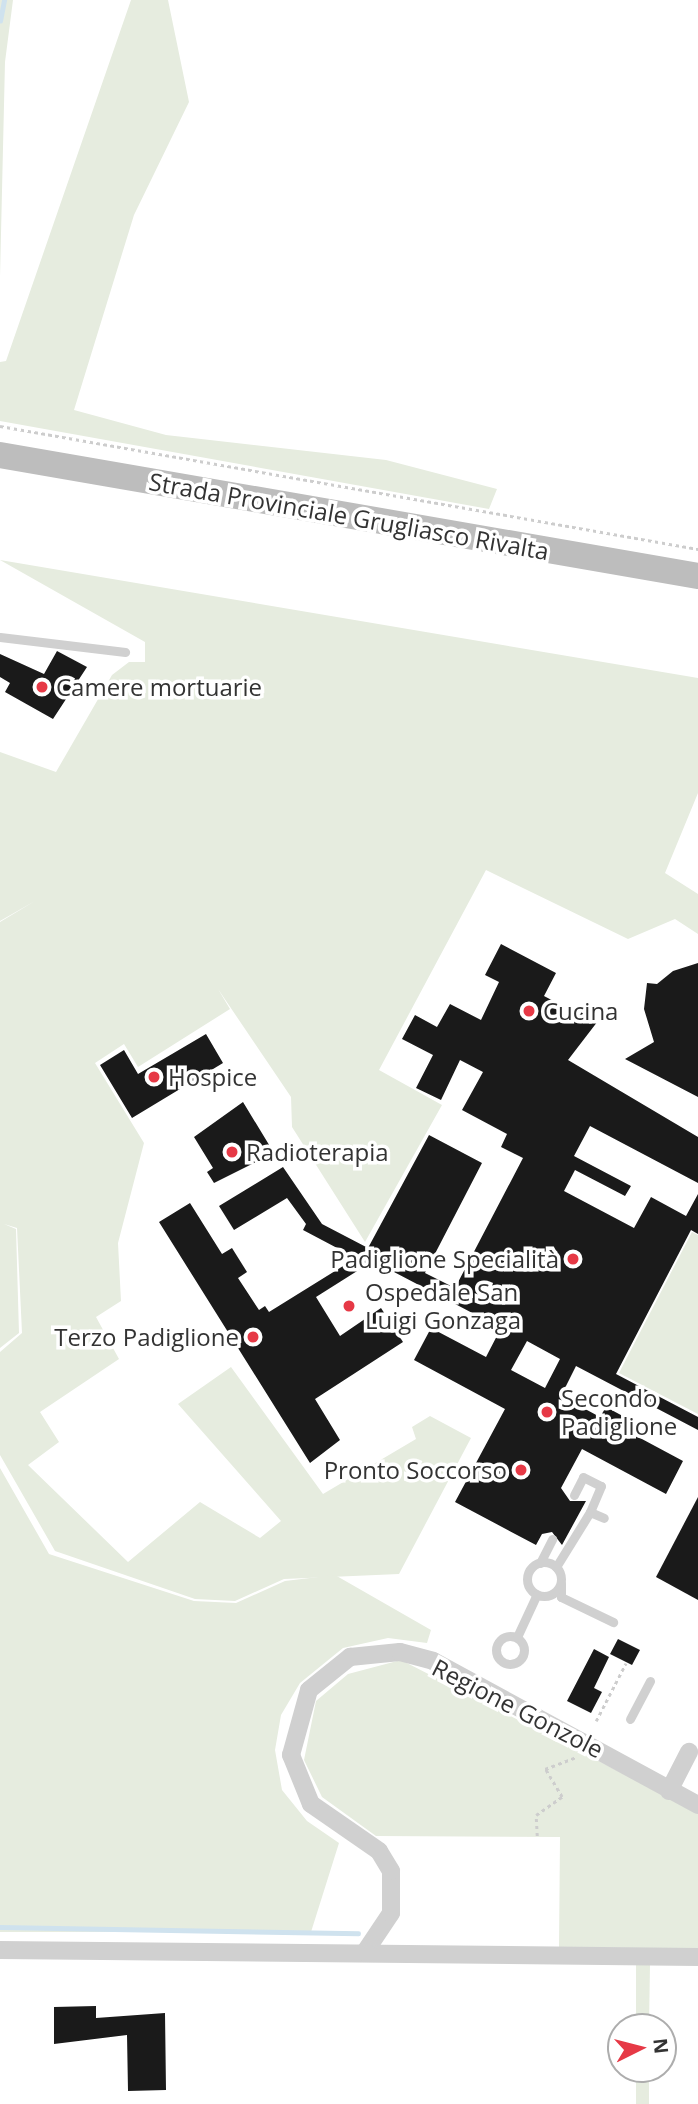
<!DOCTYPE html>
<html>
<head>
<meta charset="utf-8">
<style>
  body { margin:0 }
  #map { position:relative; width:698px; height:2104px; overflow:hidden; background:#fff; font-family:"Open Sans",sans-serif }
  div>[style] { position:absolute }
  .green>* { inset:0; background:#e6ecdf }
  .stream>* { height:4.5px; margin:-2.25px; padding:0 2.25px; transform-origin:2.25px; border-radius:2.25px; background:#cfe2ee }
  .building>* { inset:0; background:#1a1a1a }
  .path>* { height:2.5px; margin-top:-1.25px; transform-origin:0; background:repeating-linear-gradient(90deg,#cdcdcd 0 3.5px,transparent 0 7px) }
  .lane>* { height:9px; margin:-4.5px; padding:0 4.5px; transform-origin:4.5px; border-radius:4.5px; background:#d0d0d0 }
  .lane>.ring { margin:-4.5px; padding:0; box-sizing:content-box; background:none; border:9px solid #d0d0d0; border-radius:50% }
  .street>* { height:18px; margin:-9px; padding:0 9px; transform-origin:9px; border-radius:9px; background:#d0d0d0 }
  .secondary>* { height:26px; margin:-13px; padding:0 13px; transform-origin:13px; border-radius:13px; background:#bdbdbd }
  .dots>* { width:19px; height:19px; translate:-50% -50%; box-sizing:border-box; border:4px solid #fff; border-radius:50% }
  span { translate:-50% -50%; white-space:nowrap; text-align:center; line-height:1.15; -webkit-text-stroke:7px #fff; paint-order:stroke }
  .street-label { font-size:24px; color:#333 }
  .poi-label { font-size:24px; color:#333 }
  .left { translate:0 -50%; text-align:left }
  .right { translate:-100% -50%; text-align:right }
  .north { position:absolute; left:607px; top:2013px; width:70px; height:70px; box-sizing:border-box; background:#fff; border:2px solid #adadad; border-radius:50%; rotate:84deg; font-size:19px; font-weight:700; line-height:28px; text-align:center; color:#333 }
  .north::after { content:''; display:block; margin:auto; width:24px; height:32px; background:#e63946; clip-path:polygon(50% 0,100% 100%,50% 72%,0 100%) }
</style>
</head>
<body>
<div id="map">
  <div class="green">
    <i style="clip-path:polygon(0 0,13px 0,5px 62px,0 277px)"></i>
    <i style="clip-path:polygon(131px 0,168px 0,189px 102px,134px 215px,74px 410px,166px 435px,386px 460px,497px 489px,489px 509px,0 421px,0 362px,6px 361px)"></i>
    <i style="clip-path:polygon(0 560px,698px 678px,698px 793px,665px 873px,698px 894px,698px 934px,675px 919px,628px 939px,486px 870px,379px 1070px,442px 1105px,365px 1242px,292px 1127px,291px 1097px,218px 989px,230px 1009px,138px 1067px,124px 1044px,95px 1063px,144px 1143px,118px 1243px,121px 1301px,96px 1317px,119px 1359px,40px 1412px,59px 1442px,28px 1465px,128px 1562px,200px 1502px,260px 1538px,281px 1521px,178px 1404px,231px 1367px,323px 1494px,416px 1439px,412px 1427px,430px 1416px,471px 1438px,399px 1574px,284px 1579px,235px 1601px,195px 1599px,55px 1551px,0 1455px,0 1352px,22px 1333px,17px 1228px,4px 1224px,16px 1229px,19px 1333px,0 1348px,0 922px,35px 901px,0 921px,0 752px,56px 772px,112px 675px,129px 662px,145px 662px,145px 642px)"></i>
    <i style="clip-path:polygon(692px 1232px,698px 1235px,698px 1414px,619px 1373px)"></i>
    <i style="clip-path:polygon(0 1468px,49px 1554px,194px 1601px,236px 1603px,285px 1581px,335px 1575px,431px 1630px,427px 1643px,388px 1638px,343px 1648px,300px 1683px,281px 1715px,275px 1750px,282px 1790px,307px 1821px,339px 1843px,311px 1932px,0 1932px)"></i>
    <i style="clip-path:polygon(401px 1660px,698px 1812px,698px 1949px,559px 1947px,560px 1837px,376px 1836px,322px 1797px,304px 1760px,316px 1701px,348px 1674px)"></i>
    <i style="clip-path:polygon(636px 1963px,650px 1965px,649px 2027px,636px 2027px)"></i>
    <i style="clip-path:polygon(636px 2069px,649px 2069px,649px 2104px,636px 2104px)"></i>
  </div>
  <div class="stream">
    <i style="left:0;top:21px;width:21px;rotate:-79deg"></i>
    <i style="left:0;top:1927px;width:358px;rotate:1deg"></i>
  </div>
  <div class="building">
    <i style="clip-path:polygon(57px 651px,87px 667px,53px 719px,5px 692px,10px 683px,0 677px,0 654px,44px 674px)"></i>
    <i style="clip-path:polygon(evenodd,501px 944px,556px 973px,544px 996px,580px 1015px,584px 1007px,601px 1017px,568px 1060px,698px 1137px,698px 1183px,590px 1126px,574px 1156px,631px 1186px,625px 1196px,575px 1170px,564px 1191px,634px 1228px,651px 1197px,686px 1216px,698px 1194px,698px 1234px,691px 1230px,616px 1374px,698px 1417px,698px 1430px,576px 1366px,561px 1396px,600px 1417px,606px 1407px,632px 1421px,627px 1431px,683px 1461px,666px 1494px,582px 1449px,561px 1488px,570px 1501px,586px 1501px,562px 1545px,552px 1532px,542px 1534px,536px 1545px,455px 1502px,505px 1409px,414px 1360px,431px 1328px,486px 1357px,501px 1328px,373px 1261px,316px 1297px,340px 1336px,381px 1308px,403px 1342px,315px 1399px,340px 1440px,310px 1463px,159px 1222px,190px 1203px,222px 1254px,232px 1248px,247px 1272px,238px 1278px,259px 1310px,265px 1306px,269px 1312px,356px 1258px,303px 1230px,306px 1224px,287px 1198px,234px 1230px,219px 1206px,283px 1167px,322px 1224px,368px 1248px,429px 1135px,482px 1163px,425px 1273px,455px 1288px,523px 1158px,501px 1147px,507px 1134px,462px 1110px,483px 1072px,460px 1060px,441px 1100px,416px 1088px,433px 1055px,402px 1039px,415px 1015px,437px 1027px,450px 1004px,481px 1020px,499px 982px,485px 975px,501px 944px,527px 1341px,560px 1359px,545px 1388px,511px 1370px,527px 1341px)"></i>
    <i style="clip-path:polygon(698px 963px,698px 1097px,625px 1059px,654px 1042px,644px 1009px,647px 983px,657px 984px,673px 971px)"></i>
    <i style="clip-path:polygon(206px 1034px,223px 1063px,132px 1118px,100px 1065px,124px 1050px,138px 1074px)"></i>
    <i style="clip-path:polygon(243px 1102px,274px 1153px,214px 1183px,207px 1172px,213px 1168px,194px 1137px)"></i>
    <i style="clip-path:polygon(698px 1497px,698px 1600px,656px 1577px)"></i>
    <i style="clip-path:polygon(618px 1639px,640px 1650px,632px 1665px,610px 1654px)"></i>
    <i style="clip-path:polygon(594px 1649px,609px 1657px,594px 1688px,602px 1692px,591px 1713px,567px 1701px)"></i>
    <i style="clip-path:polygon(96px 2006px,96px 2018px,165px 2013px,166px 2090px,128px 2091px,127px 2035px,54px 2044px,54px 2007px)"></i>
  </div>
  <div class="path">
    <i style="left:0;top:426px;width:709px;rotate:9.99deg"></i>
    <i style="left:596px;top:1721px;width:65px;rotate:-62.7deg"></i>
    <i style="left:537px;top:1836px;width:21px;rotate:-93deg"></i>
    <i style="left:536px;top:1815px;width:32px;rotate:-35deg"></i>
    <i style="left:562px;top:1797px;width:33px;rotate:-121deg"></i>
    <i style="left:545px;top:1769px;width:34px;rotate:-21deg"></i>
  </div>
  <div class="lane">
    <i style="left:0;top:637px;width:126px;rotate:6.8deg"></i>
    <i style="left:574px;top:1495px;width:20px;rotate:-63deg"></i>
    <i style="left:583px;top:1477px;width:20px;rotate:27deg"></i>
    <i style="left:601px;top:1486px;width:28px;rotate:113deg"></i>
    <i class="ring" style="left:527px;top:1562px;width:25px;height:25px"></i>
    <i style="left:540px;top:1563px;width:27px;rotate:-63deg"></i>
    <i style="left:556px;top:1567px;width:65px;rotate:-58.3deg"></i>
    <i style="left:590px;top:1512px;width:15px;rotate:23deg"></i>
    <i style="left:561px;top:1583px;width:14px;rotate:90deg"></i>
    <i style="left:561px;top:1597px;width:58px;rotate:25.7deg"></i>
    <i class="ring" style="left:496px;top:1636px;width:19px;height:19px"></i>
    <i style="left:517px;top:1637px;width:47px;rotate:-65.1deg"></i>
    <i style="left:630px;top:1719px;width:43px;rotate:-62.2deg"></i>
  </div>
  <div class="street">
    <i style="left:669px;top:1791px;width:44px;rotate:-62.9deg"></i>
    <i style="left:0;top:1950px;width:698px;rotate:0.57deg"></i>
    <i style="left:365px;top:1952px;width:47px;rotate:-56.3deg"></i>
    <i style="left:391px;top:1913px;width:42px;rotate:-90deg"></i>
    <i style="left:391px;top:1871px;width:23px;rotate:-121deg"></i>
    <i style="left:379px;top:1851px;width:83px;rotate:-145.3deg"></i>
    <i style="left:311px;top:1804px;width:53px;rotate:-112.2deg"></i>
    <i style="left:291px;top:1755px;width:67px;rotate:-74.5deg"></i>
    <i style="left:309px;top:1690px;width:53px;rotate:-38.8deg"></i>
    <i style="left:350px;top:1657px;width:50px;rotate:-5.7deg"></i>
    <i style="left:400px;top:1652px;width:34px;rotate:15deg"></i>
    <i style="left:433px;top:1661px;width:302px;rotate:28.5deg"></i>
  </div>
  <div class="secondary">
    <i style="left:0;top:455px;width:708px;rotate:9.83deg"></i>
  </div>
  <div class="dots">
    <i style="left:42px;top:687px;background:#e63946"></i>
    <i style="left:529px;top:1011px;background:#e63946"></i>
    <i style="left:154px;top:1077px;background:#e63946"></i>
    <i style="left:232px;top:1152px;background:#e63946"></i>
    <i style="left:573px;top:1259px;background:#e63946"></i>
    <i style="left:349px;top:1306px;background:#e63946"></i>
    <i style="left:253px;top:1337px;background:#e63946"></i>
    <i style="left:547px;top:1412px;background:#e63946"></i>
    <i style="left:521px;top:1470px;background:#e63946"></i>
  </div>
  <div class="street-label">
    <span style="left:349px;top:516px;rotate:10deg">Strada Provinciale Grugliasco Rivalta</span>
    <span style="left:518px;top:1708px;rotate:27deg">Regione Gonzole</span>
  </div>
  <div class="poi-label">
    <span class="left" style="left:56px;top:687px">Camere mortuarie</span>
    <span class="left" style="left:543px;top:1011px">Cucina</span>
    <span class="left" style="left:168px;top:1077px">Hospice</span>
    <span class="left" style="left:246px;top:1152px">Radioterapia</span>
    <span class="right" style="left:559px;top:1259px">Padiglione Specialità</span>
    <span class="left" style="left:365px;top:1306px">Ospedale San<br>Luigi Gonzaga</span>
    <span class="right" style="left:239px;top:1337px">Terzo Padiglione</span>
    <span class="left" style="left:561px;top:1412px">Secondo<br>Padiglione</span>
    <span class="right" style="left:507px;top:1470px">Pronto Soccorso</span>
  </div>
  <div class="north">N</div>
</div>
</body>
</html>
